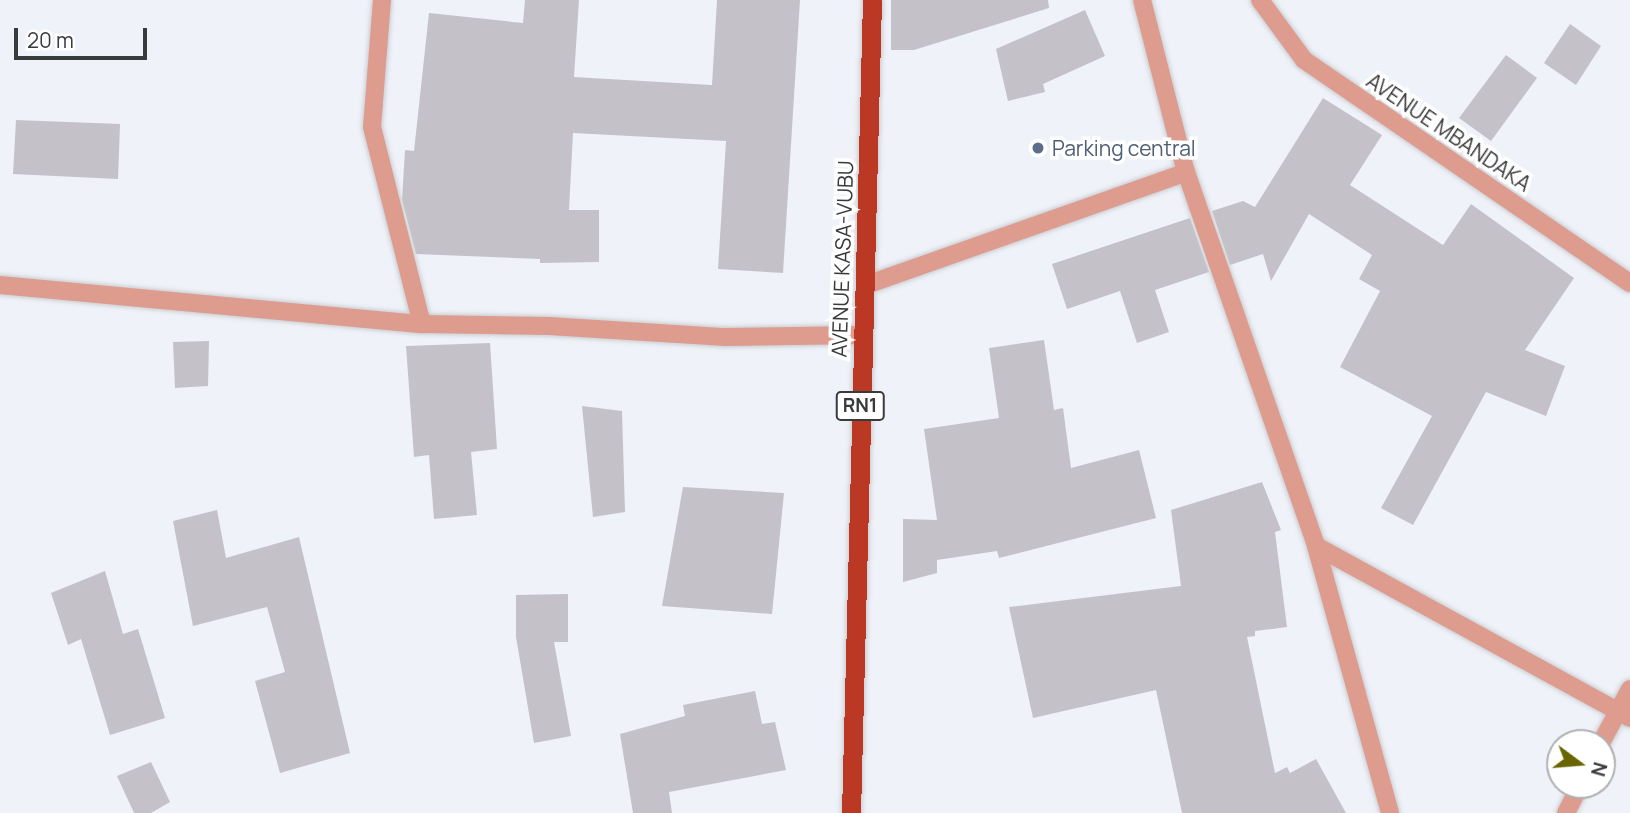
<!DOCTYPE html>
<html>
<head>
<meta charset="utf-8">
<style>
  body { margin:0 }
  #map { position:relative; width:1630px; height:813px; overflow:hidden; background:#eff2f8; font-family:Manrope,sans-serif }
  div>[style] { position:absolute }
  .building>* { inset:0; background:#c4c2c8 }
  .roads { filter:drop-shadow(0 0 2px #cbcdd2) drop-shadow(0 0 2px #cbcdd2) }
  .minor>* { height:18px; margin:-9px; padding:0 9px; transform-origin:9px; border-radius:9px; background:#de9c8f }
  .trunk>* { height:19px; margin:-9.5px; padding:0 9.5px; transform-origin:9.5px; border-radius:9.5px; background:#bb3824 }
  .dots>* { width:19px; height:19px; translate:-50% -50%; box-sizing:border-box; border:4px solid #fff; border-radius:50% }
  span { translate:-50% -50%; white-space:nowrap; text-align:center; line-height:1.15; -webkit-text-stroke:7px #fff; paint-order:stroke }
  .shield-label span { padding:2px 5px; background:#fff; border:2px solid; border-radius:5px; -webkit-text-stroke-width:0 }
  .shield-label { font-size:19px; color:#393a3c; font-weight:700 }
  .street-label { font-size:21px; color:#393a3c }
  .service-label { font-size:21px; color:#4e5e75 }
  .left { translate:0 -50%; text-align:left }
  .north { position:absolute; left:1546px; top:729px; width:70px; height:70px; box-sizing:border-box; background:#fff; border:2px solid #b0b0b1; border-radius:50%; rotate:106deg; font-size:19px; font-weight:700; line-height:28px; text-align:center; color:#393a3c }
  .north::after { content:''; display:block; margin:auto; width:24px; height:32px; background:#696600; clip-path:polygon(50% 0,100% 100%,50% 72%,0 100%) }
  .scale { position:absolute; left:14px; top:28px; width:133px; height:32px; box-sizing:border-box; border:4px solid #393a3c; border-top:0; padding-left:9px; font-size:21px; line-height:24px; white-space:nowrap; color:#393a3c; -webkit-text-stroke:5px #fff; paint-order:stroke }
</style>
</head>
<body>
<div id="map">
  <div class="building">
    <i style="clip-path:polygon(525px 0,579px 0,574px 77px,712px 85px,717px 0,800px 0,783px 273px,718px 269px,726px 141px,573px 133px,569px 210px,599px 210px,599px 262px,540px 263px,540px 259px,416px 254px,402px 200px,405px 150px,414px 151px,429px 13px,523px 23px)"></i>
    <i style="clip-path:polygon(891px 0,1048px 0,1049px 8px,914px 50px,891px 50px)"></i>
    <i style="clip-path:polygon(1085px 10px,1105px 56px,1043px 84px,1045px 92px,1008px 101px,996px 49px)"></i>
    <i style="clip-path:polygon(1570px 24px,1601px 46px,1576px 85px,1544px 63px)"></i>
    <i style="clip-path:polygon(1506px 55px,1537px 78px,1491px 141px,1459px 118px)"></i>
    <i style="clip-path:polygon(1323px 98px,1382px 135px,1350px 185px,1443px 245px,1471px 204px,1574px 278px,1525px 350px,1565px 366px,1546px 416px,1486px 392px,1413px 525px,1381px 508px,1432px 416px,1340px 367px,1380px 291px,1359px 279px,1372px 255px,1309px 214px,1271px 281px,1263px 254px,1230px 265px,1212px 211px,1243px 201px,1255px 207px)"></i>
    <i style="clip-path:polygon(16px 120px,120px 124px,118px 179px,13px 174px)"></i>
    <i style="clip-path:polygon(1190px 218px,1209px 272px,1155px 290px,1169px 332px,1137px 343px,1120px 291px,1067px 309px,1052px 264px)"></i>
    <i style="clip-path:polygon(1044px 340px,1054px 410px,1063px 408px,1071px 468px,1139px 450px,1156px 518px,999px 558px,997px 551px,937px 560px,937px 573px,903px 582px,903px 519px,937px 520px,924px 429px,999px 418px,989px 348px)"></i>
    <i style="clip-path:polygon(209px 341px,208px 386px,175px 388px,173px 342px)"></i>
    <i style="clip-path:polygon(490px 343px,497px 449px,471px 452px,477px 515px,434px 519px,429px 455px,414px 457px,406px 346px)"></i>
    <i style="clip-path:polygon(582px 406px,622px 411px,625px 512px,593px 517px)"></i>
    <i style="clip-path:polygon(1262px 482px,1281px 530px,1275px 532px,1287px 627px,1255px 631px,1255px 636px,1247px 637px,1275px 773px,1287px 767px,1290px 773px,1316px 759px,1346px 813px,1182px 813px,1156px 690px,1033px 718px,1009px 607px,1181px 586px,1171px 510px)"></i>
    <i style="clip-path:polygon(683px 487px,784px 493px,772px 614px,662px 606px)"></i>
    <i style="clip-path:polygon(217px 510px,226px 558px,299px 537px,350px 753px,280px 773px,255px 681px,285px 672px,267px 607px,193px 626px,173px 521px)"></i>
    <i style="clip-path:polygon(105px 571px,123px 634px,138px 629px,165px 718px,110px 735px,81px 639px,68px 645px,51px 593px)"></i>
    <i style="clip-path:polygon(568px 594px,568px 642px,554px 642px,571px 736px,534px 743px,516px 637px,516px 595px)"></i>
    <i style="clip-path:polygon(755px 691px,762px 724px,775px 722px,786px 770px,669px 792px,672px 813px,633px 813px,620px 734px,685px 716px,683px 705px)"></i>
    <i style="clip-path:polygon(151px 762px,170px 802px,151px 813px,134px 813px,117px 776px)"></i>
  </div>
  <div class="roads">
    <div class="minor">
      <i style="left:382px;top:0;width:127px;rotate:94.5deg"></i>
      <i style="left:372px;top:127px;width:203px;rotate:75.8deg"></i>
      <i style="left:1142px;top:0;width:178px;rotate:75.7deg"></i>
      <i style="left:1186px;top:172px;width:396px;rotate:70.8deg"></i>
      <i style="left:1316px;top:546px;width:277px;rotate:74.5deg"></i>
      <i style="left:1260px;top:0;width:74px;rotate:53.7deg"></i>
      <i style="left:1304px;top:60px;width:395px;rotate:34.4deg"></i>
      <i style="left:0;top:285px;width:424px;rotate:5.3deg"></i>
      <i style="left:422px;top:324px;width:127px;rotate:0.9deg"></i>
      <i style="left:549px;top:326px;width:177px;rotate:3.6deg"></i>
      <i style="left:726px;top:337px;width:136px;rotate:-0.8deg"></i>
      <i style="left:866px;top:285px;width:339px;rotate:-19.4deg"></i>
      <i style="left:1316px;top:546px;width:358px;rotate:28.7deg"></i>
      <i style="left:1601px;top:743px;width:61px;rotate:-61.8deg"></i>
      <i style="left:1566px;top:813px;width:31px;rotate:-63deg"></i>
    </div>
    <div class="trunk">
      <i style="left:851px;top:813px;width:813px;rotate:-88.52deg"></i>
    </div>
  </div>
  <div class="dots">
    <i style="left:1038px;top:148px;background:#5c6f8a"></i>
  </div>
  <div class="shield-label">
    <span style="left:860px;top:406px">RN1</span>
  </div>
  <div class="street-label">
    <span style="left:1449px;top:132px;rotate:34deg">AVENUE MBANDAKA</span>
    <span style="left:842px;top:259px;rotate:-88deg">AVENUE KASA-VUBU</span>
  </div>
  <div class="service-label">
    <span class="left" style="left:1052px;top:148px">Parking central</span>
  </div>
  <div class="north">N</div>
  <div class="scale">20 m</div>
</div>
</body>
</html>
